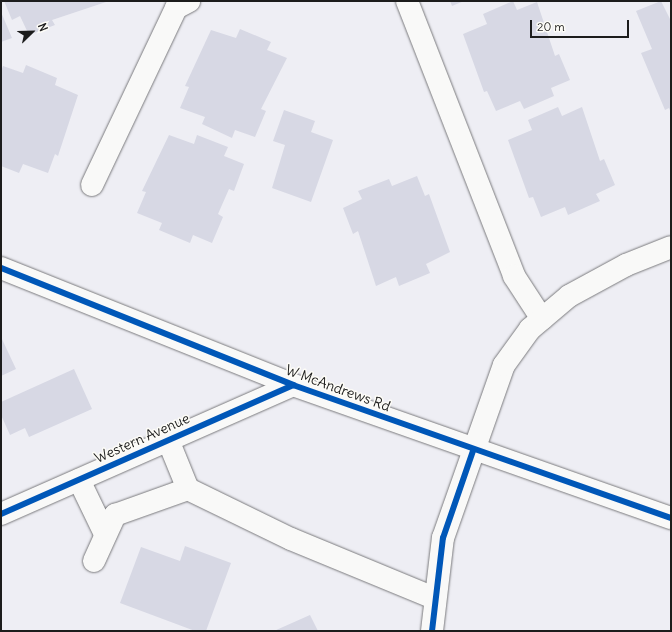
<!DOCTYPE html>
<html>
<head>
<meta charset="utf-8">
<style>
  body { margin:0 }
  #map { position:relative; width:672px; height:632px; overflow:hidden; background:#eeeef4; font-family:Delius,sans-serif }
  div>[style] { position:absolute }
  .building>* { inset:0; background:#d7d8e4 }
  .roads { filter:drop-shadow(0 0 1px #7a7a7d) drop-shadow(0 0 1px #7a7a7d) }
  .minor>* { height:22px; margin:-11px; padding:0 11px; transform-origin:11px; border-radius:11px; background:#f9f9f8 }
  .cycleway>* { height:6px; margin:-3px; padding:0 3px; transform-origin:3px; border-radius:3px; background:#0057b8 }
  span { translate:-50% -50%; white-space:nowrap; text-align:center; line-height:1.15; -webkit-text-stroke:3px #fdfcf7; paint-order:stroke }
  .street-label { font-size:14px; color:#1c1c1c }
  .frame { position:absolute; inset:0; border:2px solid #1c1c1c; pointer-events:none }
  .north { position:absolute; left:12px; top:12px; width:40px; height:40px; -webkit-text-stroke:3px #fdfcf7; paint-order:stroke; rotate:67deg; font-size:11px; font-weight:700; line-height:16px; text-align:center; color:#1c1c1c }
  .north::after { content:''; display:block; margin:auto; width:14px; height:18px; background:#1c1c1c; clip-path:polygon(50% 0,100% 100%,50% 72%,0 100%) }
  .scale { position:absolute; left:530px; top:20px; width:99px; height:18px; box-sizing:border-box; border:2px solid #1c1c1c; border-top:0; padding-left:5px; font-size:12px; line-height:14px; white-space:nowrap; color:#1c1c1c; -webkit-text-stroke:3px #fdfcf7; paint-order:stroke }
</style>
</head>
<body>
<div id="map">
  <div class="building">
    <i style="clip-path:polygon(4px 1px,109px 1px,52px 20px,55px 25px,29px 35px,20px 16px,12px 20px)"></i>
    <i style="clip-path:polygon(450px 1px,464px 1px,452px 6px)"></i>
    <i style="clip-path:polygon(513px 1px,517px 10px,537px 2px,555px 56px,559px 54px,570px 80px,551px 88px,554px 96px,524px 109px,520px 101px,496px 111px,487px 91px,484px 92px,463px 34px,487px 24px,483px 14px)"></i>
    <i style="clip-path:polygon(661px 1px,671px 21px,671px 113px,669px 108px,665px 110px,641px 53px,652px 49px,636px 11px)"></i>
    <i style="clip-path:polygon(1px 12px,12px 38px,1px 42px)"></i>
    <i style="clip-path:polygon(240px 29px,271px 42px,267px 50px,287px 58px,261px 109px,266px 111px,255px 137px,235px 130px,232px 138px,202px 124px,205px 117px,180px 108px,189px 87px,185px 86px,211px 30px,236px 38px)"></i>
    <i style="clip-path:polygon(26px 65px,57px 78px,55px 85px,78px 95px,58px 156px,55px 154px,48px 173px,23px 164px,19px 173px,1px 166px,1px 71px,3px 66px,23px 73px)"></i>
    <i style="clip-path:polygon(558px 107px,562px 116px,582px 107px,600px 161px,604px 159px,615px 185px,596px 194px,600px 201px,568px 215px,565px 207px,541px 217px,533px 197px,529px 198px,508px 140px,532px 130px,528px 120px)"></i>
    <i style="clip-path:polygon(284px 110px,315px 121px,311px 132px,333px 140px,311px 202px,272px 188px,285px 145px,273px 141px)"></i>
    <i style="clip-path:polygon(169px 135px,194px 144px,197px 135px,228px 147px,224px 156px,244px 164px,234px 191px,229px 189px,218px 214px,223px 217px,212px 243px,193px 235px,190px 243px,159px 230px,162px 223px,137px 213px,146px 192px,142px 191px)"></i>
    <i style="clip-path:polygon(417px 176px,425px 196px,429px 194px,450px 252px,426px 264px,430px 273px,399px 286px,396px 277px,376px 286px,358px 231px,353px 234px,343px 208px,362px 199px,358px 191px,389px 179px,392px 186px)"></i>
    <i style="clip-path:polygon(1px 337px,16px 369px,1px 376px)"></i>
    <i style="clip-path:polygon(74px 369px,92px 409px,29px 437px,25px 428px,10px 435px,1px 415px,1px 402px)"></i>
    <i style="clip-path:polygon(185px 546px,231px 563px,206px 631px,195px 631px,120px 603px,141px 547px,180px 561px)"></i>
    <i style="clip-path:polygon(310px 615px,318px 631px,274px 631px)"></i>
  </div>
  <div class="roads">
    <div class="minor">
      <i style="left:407px;top:1px;width:295px;rotate:68.7deg"></i>
      <i style="left:514px;top:276px;width:51px;rotate:56.9deg"></i>
      <i style="left:92px;top:185px;width:196px;rotate:-64.6deg"></i>
      <i style="left:176px;top:8px;width:15px;rotate:-28deg"></i>
      <i style="left:1px;top:268px;width:315px;rotate:21.8deg"></i>
      <i style="left:293px;top:385px;width:401px;rotate:19.4deg"></i>
      <i style="left:168px;top:440px;width:53px;rotate:67.8deg"></i>
      <i style="left:79px;top:480px;width:60px;rotate:64.3deg"></i>
      <i style="left:1px;top:514px;width:319px;rotate:-23.8deg"></i>
      <i style="left:94px;top:561px;width:51px;rotate:-65.5deg"></i>
      <i style="left:115px;top:515px;width:77px;rotate:-19.6deg"></i>
      <i style="left:188px;top:489px;width:114px;rotate:25.9deg"></i>
      <i style="left:291px;top:539px;width:155px;rotate:22.4deg"></i>
      <i style="left:432px;top:631px;width:94px;rotate:-83.3deg"></i>
      <i style="left:443px;top:538px;width:183px;rotate:-70.6deg"></i>
      <i style="left:504px;top:365px;width:44px;rotate:-54.2deg"></i>
      <i style="left:530px;top:329px;width:51px;rotate:-40.2deg"></i>
      <i style="left:569px;top:296px;width:65px;rotate:-28.5deg"></i>
      <i style="left:626px;top:265px;width:48px;rotate:-21.8deg"></i>
    </div>
  </div>
  <div class="cycleway">
    <i style="left:1px;top:268px;width:315px;rotate:21.8deg"></i>
    <i style="left:293px;top:385px;width:401px;rotate:19.4deg"></i>
    <i style="left:1px;top:514px;width:319px;rotate:-23.8deg"></i>
    <i style="left:432px;top:631px;width:94px;rotate:-83.3deg"></i>
    <i style="left:443px;top:538px;width:92px;rotate:-71deg"></i>
  </div>
  <div class="street-label">
    <span style="left:338px;top:388px;rotate:20deg">W McAndrews Rd</span>
    <span style="left:142px;top:438px;rotate:-24deg">Western Avenue</span>
  </div>
  <div class="frame"></div>
  <div class="north">N</div>
  <div class="scale">20 m</div>
</div>
</body>
</html>
